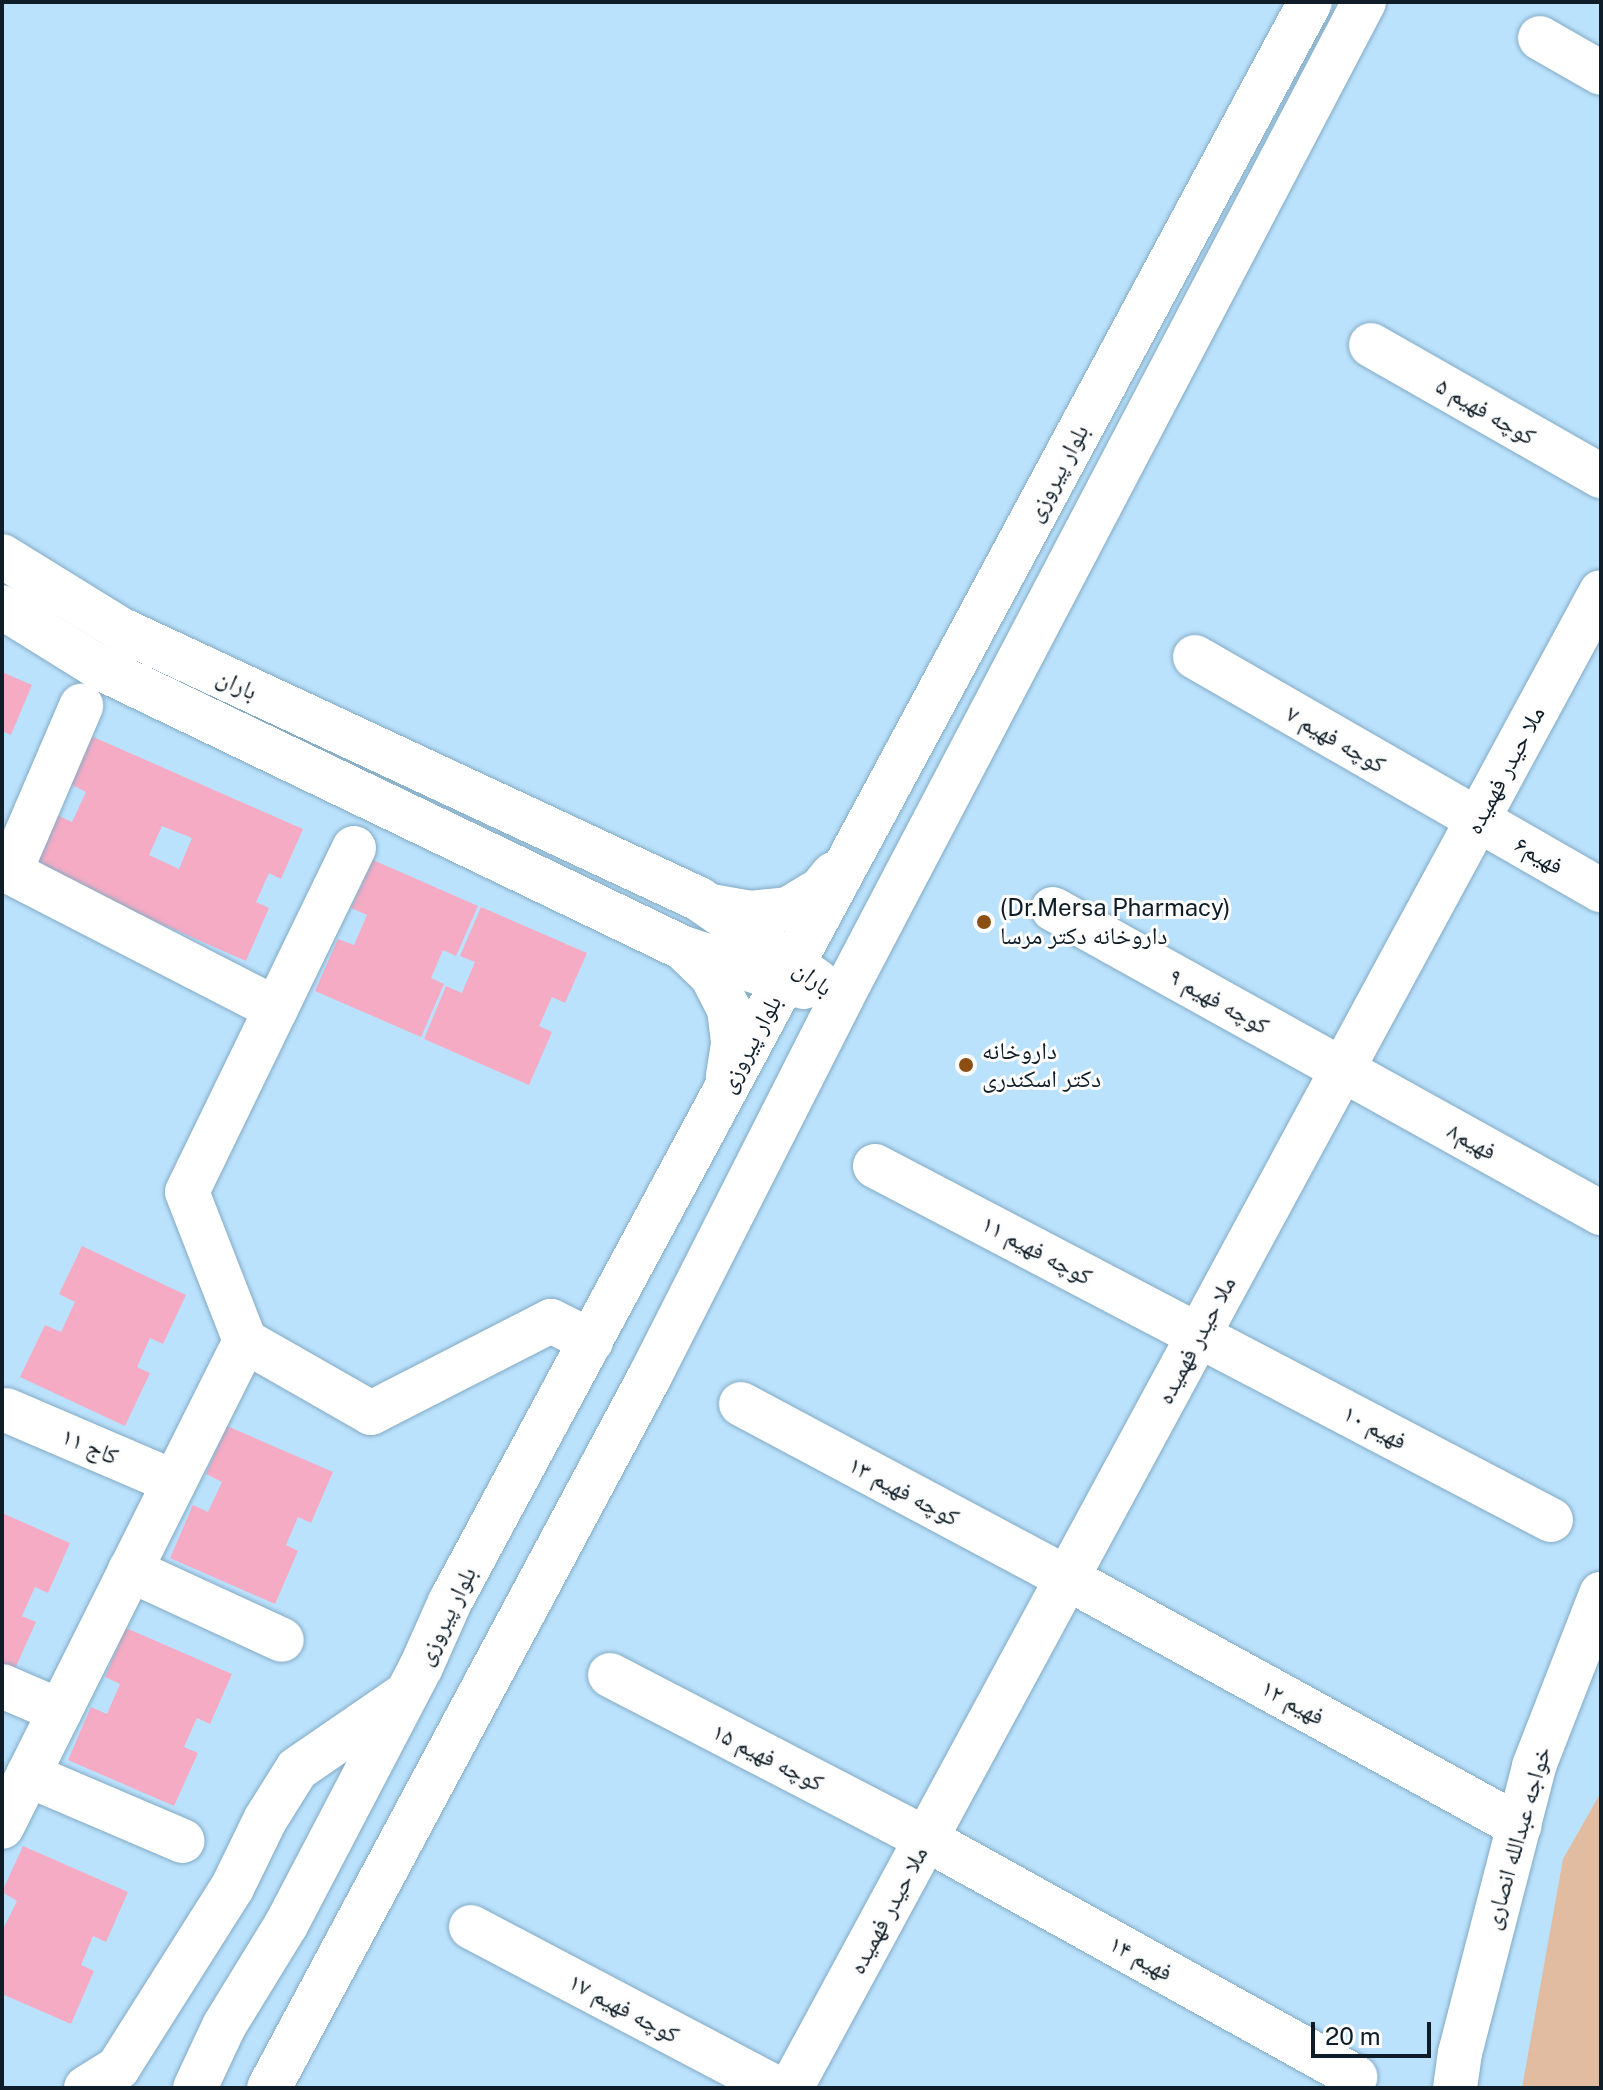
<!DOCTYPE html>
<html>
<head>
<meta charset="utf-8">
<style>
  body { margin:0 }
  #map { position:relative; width:1603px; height:2090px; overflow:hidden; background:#bbe2fd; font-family:"Public Sans","Noto Naskh Arabic",sans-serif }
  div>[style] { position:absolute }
  .green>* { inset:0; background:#e1bca1 }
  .building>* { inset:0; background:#f5abc4 }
  .roads { filter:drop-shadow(0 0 2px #83aac3) drop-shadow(0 0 2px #83aac3) }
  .minor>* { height:44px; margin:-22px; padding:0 22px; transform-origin:22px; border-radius:22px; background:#fff }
  .dots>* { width:22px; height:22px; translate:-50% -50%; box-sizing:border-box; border:4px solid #fdfdfd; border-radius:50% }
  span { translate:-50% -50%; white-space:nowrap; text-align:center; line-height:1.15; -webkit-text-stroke:6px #fdfdfd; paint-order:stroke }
  .street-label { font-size:24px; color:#0e1d27 }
  .poi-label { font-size:24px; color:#0e1d27 }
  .left { translate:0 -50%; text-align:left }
  .frame { position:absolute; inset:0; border:4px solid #0e1d27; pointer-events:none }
  .scale { position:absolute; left:1311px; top:2022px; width:120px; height:36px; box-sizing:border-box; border:4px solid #0e1d27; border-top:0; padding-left:10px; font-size:24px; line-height:28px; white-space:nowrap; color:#0e1d27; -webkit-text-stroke:6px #fdfdfd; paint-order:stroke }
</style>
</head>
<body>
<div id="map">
  <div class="green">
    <i style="clip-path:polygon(1601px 1792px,1601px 2088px,1522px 2088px,1563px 1859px)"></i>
  </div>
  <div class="building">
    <i style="clip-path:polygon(2px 672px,32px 685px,11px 735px,2px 731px)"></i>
    <i style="clip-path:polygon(evenodd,91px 736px,303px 829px,281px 879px,269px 873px,256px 902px,269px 908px,246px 961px,34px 868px,57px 815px,72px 822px,86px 792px,70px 784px,91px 736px,162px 826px,192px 838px,179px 869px,149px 855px,162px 826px)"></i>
    <i style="clip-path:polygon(373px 860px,478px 906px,456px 956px,443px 950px,431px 978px,444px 984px,421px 1037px,315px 991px,338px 939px,354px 945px,367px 915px,351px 908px)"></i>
    <i style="clip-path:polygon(481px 907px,587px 953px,565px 1003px,552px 997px,539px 1026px,552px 1032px,529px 1085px,424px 1039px,446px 986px,462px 993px,475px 962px,460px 956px)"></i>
    <i style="clip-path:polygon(82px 1246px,186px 1295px,163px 1344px,150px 1338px,137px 1367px,150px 1373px,125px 1426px,20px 1377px,45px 1325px,61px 1332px,75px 1302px,59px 1294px)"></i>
    <i style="clip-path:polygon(227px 1426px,333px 1472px,311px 1523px,298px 1517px,286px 1545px,298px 1551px,275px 1604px,170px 1558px,193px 1505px,208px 1512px,222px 1482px,206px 1474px)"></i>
    <i style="clip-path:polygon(2px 1513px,70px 1543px,48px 1593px,35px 1587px,22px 1616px,36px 1622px,12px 1675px,2px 1671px)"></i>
    <i style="clip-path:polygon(126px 1628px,232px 1674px,210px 1724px,197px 1718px,184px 1747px,198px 1753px,174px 1806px,68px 1760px,91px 1707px,107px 1714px,120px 1684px,105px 1677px)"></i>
    <i style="clip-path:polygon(23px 1846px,128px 1892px,106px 1942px,93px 1936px,81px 1965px,94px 1971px,71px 2024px,2px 1994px,2px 1931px,17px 1901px,2px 1892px)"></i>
  </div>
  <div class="roads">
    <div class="minor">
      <i style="left:1540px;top:38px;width:70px;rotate:29.8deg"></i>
      <i style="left:1371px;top:345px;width:265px;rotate:29.7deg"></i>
      <i style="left:2px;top:556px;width:139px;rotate:31.7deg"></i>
      <i style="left:120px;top:629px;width:639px;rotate:25deg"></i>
      <i style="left:699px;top:899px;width:144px;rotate:34.8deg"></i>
      <i style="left:2px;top:607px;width:115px;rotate:31.9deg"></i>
      <i style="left:100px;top:668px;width:647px;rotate:25.65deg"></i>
      <i style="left:683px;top:948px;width:127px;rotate:17.9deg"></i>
      <i style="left:1195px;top:657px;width:468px;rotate:29.9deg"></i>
      <i style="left:354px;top:848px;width:382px;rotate:115.9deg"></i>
      <i style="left:187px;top:1192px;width:160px;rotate:68.7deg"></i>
      <i style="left:245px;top:1341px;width:145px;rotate:29.7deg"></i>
      <i style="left:371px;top:1413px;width:202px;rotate:-27.1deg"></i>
      <i style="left:551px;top:1321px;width:45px;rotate:26.6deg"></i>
      <i style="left:2px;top:868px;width:308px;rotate:27.2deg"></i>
      <i style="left:10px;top:872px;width:181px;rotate:-66.8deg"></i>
      <i style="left:711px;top:906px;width:40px;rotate:10deg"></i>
      <i style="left:750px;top:913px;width:38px;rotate:-6deg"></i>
      <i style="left:788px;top:909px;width:39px;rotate:-31deg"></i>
      <i style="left:821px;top:889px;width:19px;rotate:-51deg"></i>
      <i style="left:1053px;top:909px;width:627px;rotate:29.02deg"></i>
      <i style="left:683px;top:948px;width:40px;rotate:44deg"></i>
      <i style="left:712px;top:976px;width:37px;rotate:63deg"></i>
      <i style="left:729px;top:1009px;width:35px;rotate:83deg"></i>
      <i style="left:733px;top:1044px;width:33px;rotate:99deg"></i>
      <i style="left:875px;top:1166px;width:763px;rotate:27.64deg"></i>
      <i style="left:741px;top:1404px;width:370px;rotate:28.1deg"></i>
      <i style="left:1067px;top:1578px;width:516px;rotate:28.75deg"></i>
      <i style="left:6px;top:1410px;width:183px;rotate:23.2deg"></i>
      <i style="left:130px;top:1570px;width:167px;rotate:24.7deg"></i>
      <i style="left:610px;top:1675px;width:356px;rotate:27.4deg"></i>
      <i style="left:926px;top:1839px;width:491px;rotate:29deg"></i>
      <i style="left:2px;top:1686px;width:63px;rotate:23.3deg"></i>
      <i style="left:28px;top:1775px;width:168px;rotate:23.1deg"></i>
      <i style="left:2px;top:1827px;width:543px;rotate:-63.43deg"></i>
      <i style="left:471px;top:1927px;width:345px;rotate:27.8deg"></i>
      <i style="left:86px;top:2088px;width:38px;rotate:-32deg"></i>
      <i style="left:118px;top:2068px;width:213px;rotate:-57.7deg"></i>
      <i style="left:232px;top:1888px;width:76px;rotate:-64.1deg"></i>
      <i style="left:265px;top:1820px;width:60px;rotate:-57.9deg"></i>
      <i style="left:297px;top:1769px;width:132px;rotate:-34.5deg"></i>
      <i style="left:195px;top:2088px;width:68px;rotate:-64.9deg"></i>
      <i style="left:224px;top:2026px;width:119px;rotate:-58.5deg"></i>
      <i style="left:286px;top:1925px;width:291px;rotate:-62.4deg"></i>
      <i style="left:421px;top:1667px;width:71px;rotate:-66deg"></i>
      <i style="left:450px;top:1602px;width:1816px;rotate:-61.74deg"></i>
      <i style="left:269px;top:2088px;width:808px;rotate:-61.85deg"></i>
      <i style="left:650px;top:1376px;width:423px;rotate:-63.1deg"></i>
      <i style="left:841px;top:999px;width:1126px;rotate:-62.32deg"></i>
      <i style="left:791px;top:2088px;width:1701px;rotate:-61.57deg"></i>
      <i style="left:1455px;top:2088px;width:35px;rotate:-82deg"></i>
      <i style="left:1460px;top:2053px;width:296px;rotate:-75.5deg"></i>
      <i style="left:1534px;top:1766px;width:185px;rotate:-68.7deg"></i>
    </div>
  </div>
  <div class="dots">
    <i style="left:984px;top:922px;background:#8c4e13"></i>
    <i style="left:966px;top:1065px;background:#8c4e13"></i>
  </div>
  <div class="street-label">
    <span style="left:1486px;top:411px;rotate:30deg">کوچه فهیم ۵</span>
    <span style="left:1057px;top:473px;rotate:-62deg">بلوار پیروزی</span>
    <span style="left:237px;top:684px;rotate:25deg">باران</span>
    <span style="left:1336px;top:739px;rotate:30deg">کوچه فهیم ۷</span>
    <span style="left:1505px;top:770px;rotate:-62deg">ملا حیدر فهمیده</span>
    <span style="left:1539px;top:855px;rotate:30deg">فهیم۶</span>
    <span style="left:813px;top:978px;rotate:37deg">باران</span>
    <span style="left:1219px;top:1001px;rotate:29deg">کوچه فهیم ۹</span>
    <span style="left:750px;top:1044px;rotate:-62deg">بلوار پیروزی</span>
    <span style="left:1472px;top:1141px;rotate:29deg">فهیم۸</span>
    <span style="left:1037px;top:1250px;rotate:28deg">کوچه فهیم ۱۱</span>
    <span style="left:1196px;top:1340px;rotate:-62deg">ملا حیدر فهمیده</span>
    <span style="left:1375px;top:1427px;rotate:28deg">فهیم ۱۰</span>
    <span style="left:90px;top:1446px;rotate:23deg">کاج ۱۱</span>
    <span style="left:904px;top:1491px;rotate:28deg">کوچه فهیم ۱۳</span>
    <span style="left:446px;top:1616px;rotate:-64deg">بلوار پیروزی</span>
    <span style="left:1293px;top:1702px;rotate:29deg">فهیم ۱۲</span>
    <span style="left:768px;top:1757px;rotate:27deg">کوچه فهیم ۱۵</span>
    <span style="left:1517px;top:1838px;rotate:-74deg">خواجه عبدالله انصاری</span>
    <span style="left:888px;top:1910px;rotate:-62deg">ملا حیدر فهمیده</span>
    <span style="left:1141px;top:1958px;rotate:29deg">فهیم ۱۴</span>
    <span style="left:624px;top:2008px;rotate:28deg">کوچه فهیم ۱۷</span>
  </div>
  <div class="poi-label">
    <span class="left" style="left:1000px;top:922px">(Dr.Mersa Pharmacy)<br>داروخانه دکتر مرسا</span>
    <span class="left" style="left:982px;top:1065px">داروخانه<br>دکتر اسکندری</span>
  </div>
  <div class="frame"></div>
  <div class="scale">20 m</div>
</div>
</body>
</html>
